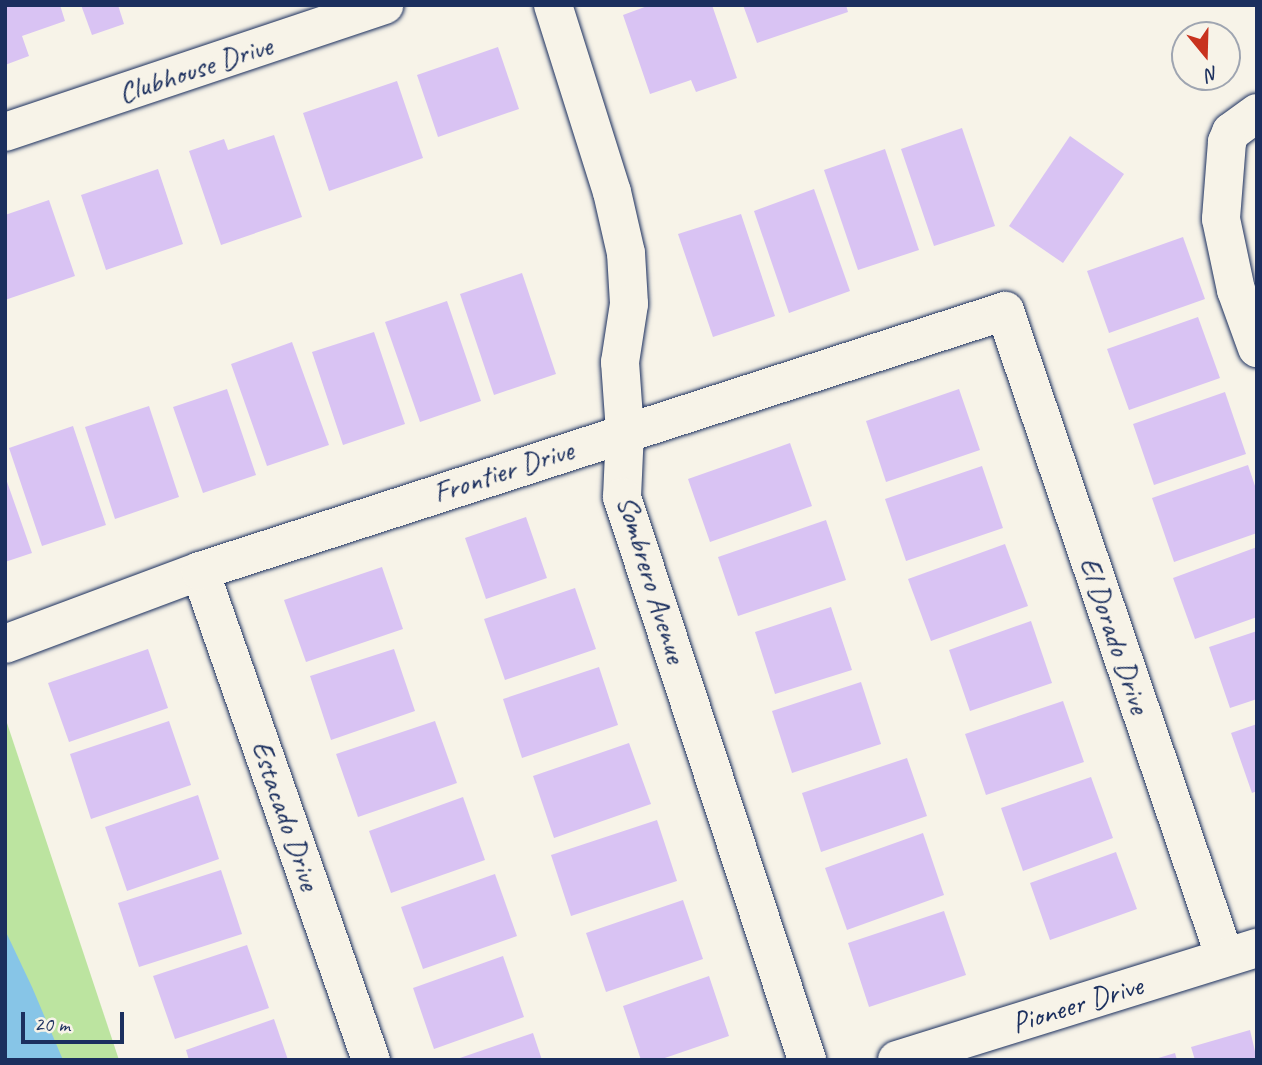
<!DOCTYPE html>
<html>
<head>
<meta charset="utf-8">
<style>
  body { margin:0 }
  #map { position:relative; width:1262px; height:1065px; overflow:hidden; background:#f7f3e8; font-family:Caveat,sans-serif }
  div>[style] { position:absolute }
  .green>* { inset:0; background:#bce4a0 }
  .water>* { inset:0; background:#87c5e7 }
  .building>* { inset:0; background:#d9c3f3 }
  .roads { filter:drop-shadow(0 0 2px #1b2f5e) drop-shadow(0 0 2px #1b2f5e) }
  .minor>* { height:38px; margin:-19px; padding:0 19px; transform-origin:19px; border-radius:19px; background:#f7f3e8 }
  span { translate:-50% -50%; white-space:nowrap; text-align:center; line-height:1.15; -webkit-text-stroke:5px #f7f3e8; paint-order:stroke }
  .street-label { font-size:30px; color:#1b2f5e }
  .frame { position:absolute; inset:0; border:7px solid #1b2f5e; pointer-events:none }
  .north { position:absolute; left:1171px; top:21px; width:70px; height:70px; box-sizing:border-box; background:#f7f3e8; border:2px solid #9fa5b1; border-radius:50%; rotate:161deg; font-size:19px; font-weight:700; line-height:28px; text-align:center; color:#1b2f5e }
  .north::after { content:''; display:block; margin:auto; width:24px; height:32px; background:#c8321e; clip-path:polygon(50% 0,100% 100%,50% 72%,0 100%) }
  .scale { position:absolute; left:21px; top:1012px; width:103px; height:32px; box-sizing:border-box; border:4px solid #1b2f5e; border-top:0; padding-left:9px; font-size:21px; line-height:24px; white-space:nowrap; color:#1b2f5e; -webkit-text-stroke:5px #f7f3e8; paint-order:stroke }
</style>
</head>
<body>
<div id="map">
  <div class="green">
    <i style="clip-path:polygon(5px 717px,119px 1060px,5px 1060px)"></i>
  </div>
  <div class="water">
    <i style="clip-path:polygon(5px 930px,32px 987px,63px 1060px,5px 1060px)"></i>
  </div>
  <div class="building">
    <i style="clip-path:polygon(5px 5px,60px 5px,65px 21px,22px 36px,29px 56px,5px 65px)"></i>
    <i style="clip-path:polygon(81px 5px,118px 5px,124px 24px,92px 35px)"></i>
    <i style="clip-path:polygon(650px 5px,712px 5px,737px 78px,696px 92px,691px 80px,650px 94px,623px 15px)"></i>
    <i style="clip-path:polygon(743px 5px,846px 5px,848px 12px,757px 43px)"></i>
    <i style="clip-path:polygon(498px 47px,519px 109px,438px 137px,417px 75px)"></i>
    <i style="clip-path:polygon(397px 81px,423px 158px,329px 191px,303px 113px)"></i>
    <i style="clip-path:polygon(962px 128px,995px 226px,934px 246px,901px 149px)"></i>
    <i style="clip-path:polygon(274px 135px,302px 217px,221px 245px,189px 151px,224px 139px,228px 150px)"></i>
    <i style="clip-path:polygon(1070px 136px,1124px 174px,1063px 263px,1009px 226px)"></i>
    <i style="clip-path:polygon(885px 149px,919px 250px,858px 270px,824px 170px)"></i>
    <i style="clip-path:polygon(158px 169px,183px 244px,106px 270px,81px 195px)"></i>
    <i style="clip-path:polygon(814px 189px,850px 291px,789px 313px,754px 211px)"></i>
    <i style="clip-path:polygon(49px 200px,75px 276px,5px 300px,5px 215px)"></i>
    <i style="clip-path:polygon(741px 214px,775px 316px,713px 337px,678px 234px)"></i>
    <i style="clip-path:polygon(1183px 237px,1205px 299px,1109px 333px,1087px 271px)"></i>
    <i style="clip-path:polygon(522px 273px,556px 374px,494px 395px,460px 294px)"></i>
    <i style="clip-path:polygon(447px 301px,481px 401px,420px 422px,385px 322px)"></i>
    <i style="clip-path:polygon(1198px 317px,1220px 378px,1129px 410px,1107px 349px)"></i>
    <i style="clip-path:polygon(374px 332px,405px 424px,343px 445px,312px 352px)"></i>
    <i style="clip-path:polygon(292px 342px,329px 445px,267px 466px,231px 364px)"></i>
    <i style="clip-path:polygon(227px 389px,256px 475px,203px 493px,173px 407px)"></i>
    <i style="clip-path:polygon(959px 389px,980px 450px,886px 482px,866px 421px)"></i>
    <i style="clip-path:polygon(1225px 392px,1246px 454px,1154px 485px,1133px 424px)"></i>
    <i style="clip-path:polygon(149px 406px,179px 497px,115px 519px,85px 427px)"></i>
    <i style="clip-path:polygon(73px 426px,106px 525px,42px 546px,9px 448px)"></i>
    <i style="clip-path:polygon(790px 443px,812px 506px,710px 542px,688px 479px)"></i>
    <i style="clip-path:polygon(1248px 465px,1257px 492px,1257px 533px,1174px 562px,1152px 498px)"></i>
    <i style="clip-path:polygon(982px 466px,1003px 528px,906px 561px,885px 499px)"></i>
    <i style="clip-path:polygon(5px 476px,32px 553px,5px 562px)"></i>
    <i style="clip-path:polygon(526px 517px,547px 578px,486px 599px,465px 538px)"></i>
    <i style="clip-path:polygon(826px 520px,846px 580px,738px 616px,718px 557px)"></i>
    <i style="clip-path:polygon(1005px 544px,1028px 606px,931px 641px,908px 579px)"></i>
    <i style="clip-path:polygon(1257px 547px,1257px 617px,1195px 639px,1173px 578px)"></i>
    <i style="clip-path:polygon(382px 567px,403px 629px,306px 662px,284px 600px)"></i>
    <i style="clip-path:polygon(575px 588px,596px 649px,505px 680px,484px 619px)"></i>
    <i style="clip-path:polygon(831px 607px,852px 670px,775px 694px,755px 632px)"></i>
    <i style="clip-path:polygon(1031px 621px,1052px 683px,970px 711px,949px 650px)"></i>
    <i style="clip-path:polygon(1257px 631px,1257px 699px,1230px 708px,1209px 647px)"></i>
    <i style="clip-path:polygon(148px 649px,168px 708px,69px 742px,48px 683px)"></i>
    <i style="clip-path:polygon(394px 649px,415px 711px,331px 740px,310px 676px)"></i>
    <i style="clip-path:polygon(599px 667px,618px 725px,522px 758px,503px 699px)"></i>
    <i style="clip-path:polygon(861px 682px,881px 744px,792px 773px,772px 711px)"></i>
    <i style="clip-path:polygon(1063px 701px,1084px 762px,986px 795px,965px 734px)"></i>
    <i style="clip-path:polygon(169px 721px,191px 785px,91px 819px,70px 754px)"></i>
    <i style="clip-path:polygon(435px 721px,457px 783px,358px 817px,336px 754px)"></i>
    <i style="clip-path:polygon(1257px 724px,1257px 791px,1252px 793px,1231px 733px)"></i>
    <i style="clip-path:polygon(629px 743px,651px 804px,554px 838px,533px 776px)"></i>
    <i style="clip-path:polygon(907px 758px,927px 816px,821px 852px,802px 793px)"></i>
    <i style="clip-path:polygon(1091px 777px,1113px 838px,1023px 871px,1001px 808px)"></i>
    <i style="clip-path:polygon(198px 795px,219px 859px,127px 891px,105px 827px)"></i>
    <i style="clip-path:polygon(463px 797px,485px 860px,391px 893px,369px 831px)"></i>
    <i style="clip-path:polygon(657px 820px,677px 881px,571px 916px,551px 855px)"></i>
    <i style="clip-path:polygon(923px 833px,944px 895px,847px 930px,825px 868px)"></i>
    <i style="clip-path:polygon(1116px 852px,1137px 909px,1050px 940px,1030px 883px)"></i>
    <i style="clip-path:polygon(221px 870px,242px 934px,139px 967px,118px 903px)"></i>
    <i style="clip-path:polygon(495px 874px,517px 936px,423px 969px,401px 907px)"></i>
    <i style="clip-path:polygon(683px 900px,703px 959px,606px 992px,586px 933px)"></i>
    <i style="clip-path:polygon(944px 911px,966px 975px,869px 1007px,848px 943px)"></i>
    <i style="clip-path:polygon(247px 945px,269px 1008px,175px 1039px,153px 976px)"></i>
    <i style="clip-path:polygon(503px 956px,524px 1017px,434px 1049px,413px 988px)"></i>
    <i style="clip-path:polygon(709px 976px,729px 1036px,659px 1060px,641px 1060px,623px 1006px)"></i>
    <i style="clip-path:polygon(274px 1019px,288px 1060px,189px 1060px,186px 1050px)"></i>
    <i style="clip-path:polygon(1250px 1030px,1257px 1060px,1195px 1060px,1191px 1047px)"></i>
    <i style="clip-path:polygon(533px 1033px,542px 1060px,458px 1060px,457px 1059px)"></i>
    <i style="clip-path:polygon(1175px 1053px,1177px 1060px,1155px 1060px,1155px 1059px)"></i>
  </div>
  <div class="roads">
    <div class="minor">
      <i style="left:553px;top:5px;width:196px;rotate:72.5deg"></i>
      <i style="left:612px;top:192px;width:63px;rotate:77.1deg"></i>
      <i style="left:626px;top:253px;width:51px;rotate:86.6deg"></i>
      <i style="left:629px;top:304px;width:59px;rotate:98.8deg"></i>
      <i style="left:620px;top:362px;width:69px;rotate:85.9deg"></i>
      <i style="left:625px;top:431px;width:66px;rotate:92.6deg"></i>
      <i style="left:622px;top:497px;width:593px;rotate:71.81deg"></i>
      <i style="left:1257px;top:113px;width:32px;rotate:144deg"></i>
      <i style="left:1231px;top:132px;width:11px;rotate:112deg"></i>
      <i style="left:1227px;top:142px;width:77px;rotate:94.5deg"></i>
      <i style="left:1221px;top:219px;width:73px;rotate:78.1deg"></i>
      <i style="left:1236px;top:290px;width:62px;rotate:70.1deg"></i>
      <i style="left:5px;top:132px;width:400px;rotate:-18.5deg"></i>
      <i style="left:200px;top:571px;width:518px;rotate:70.73deg"></i>
      <i style="left:5px;top:644px;width:208px;rotate:-20.5deg"></i>
      <i style="left:200px;top:571px;width:846px;rotate:-17.9deg"></i>
      <i style="left:1005px;top:311px;width:683px;rotate:71.22deg"></i>
      <i style="left:897px;top:1060px;width:377px;rotate:-17.3deg"></i>
    </div>
  </div>
  <div class="street-label">
    <span style="left:195px;top:69px;rotate:-18deg">Clubhouse Drive</span>
    <span style="left:503px;top:471px;rotate:-18deg">Frontier Drive</span>
    <span style="left:652px;top:579px;rotate:73deg">Sombrero Avenue</span>
    <span style="left:1115px;top:635px;rotate:71deg">El Dorado Drive</span>
    <span style="left:286px;top:815px;rotate:71deg">Estacado Drive</span>
    <span style="left:1077px;top:1004px;rotate:-17deg">Pioneer Drive</span>
  </div>
  <div class="frame"></div>
  <div class="north">N</div>
  <div class="scale">20 m</div>
</div>
</body>
</html>
